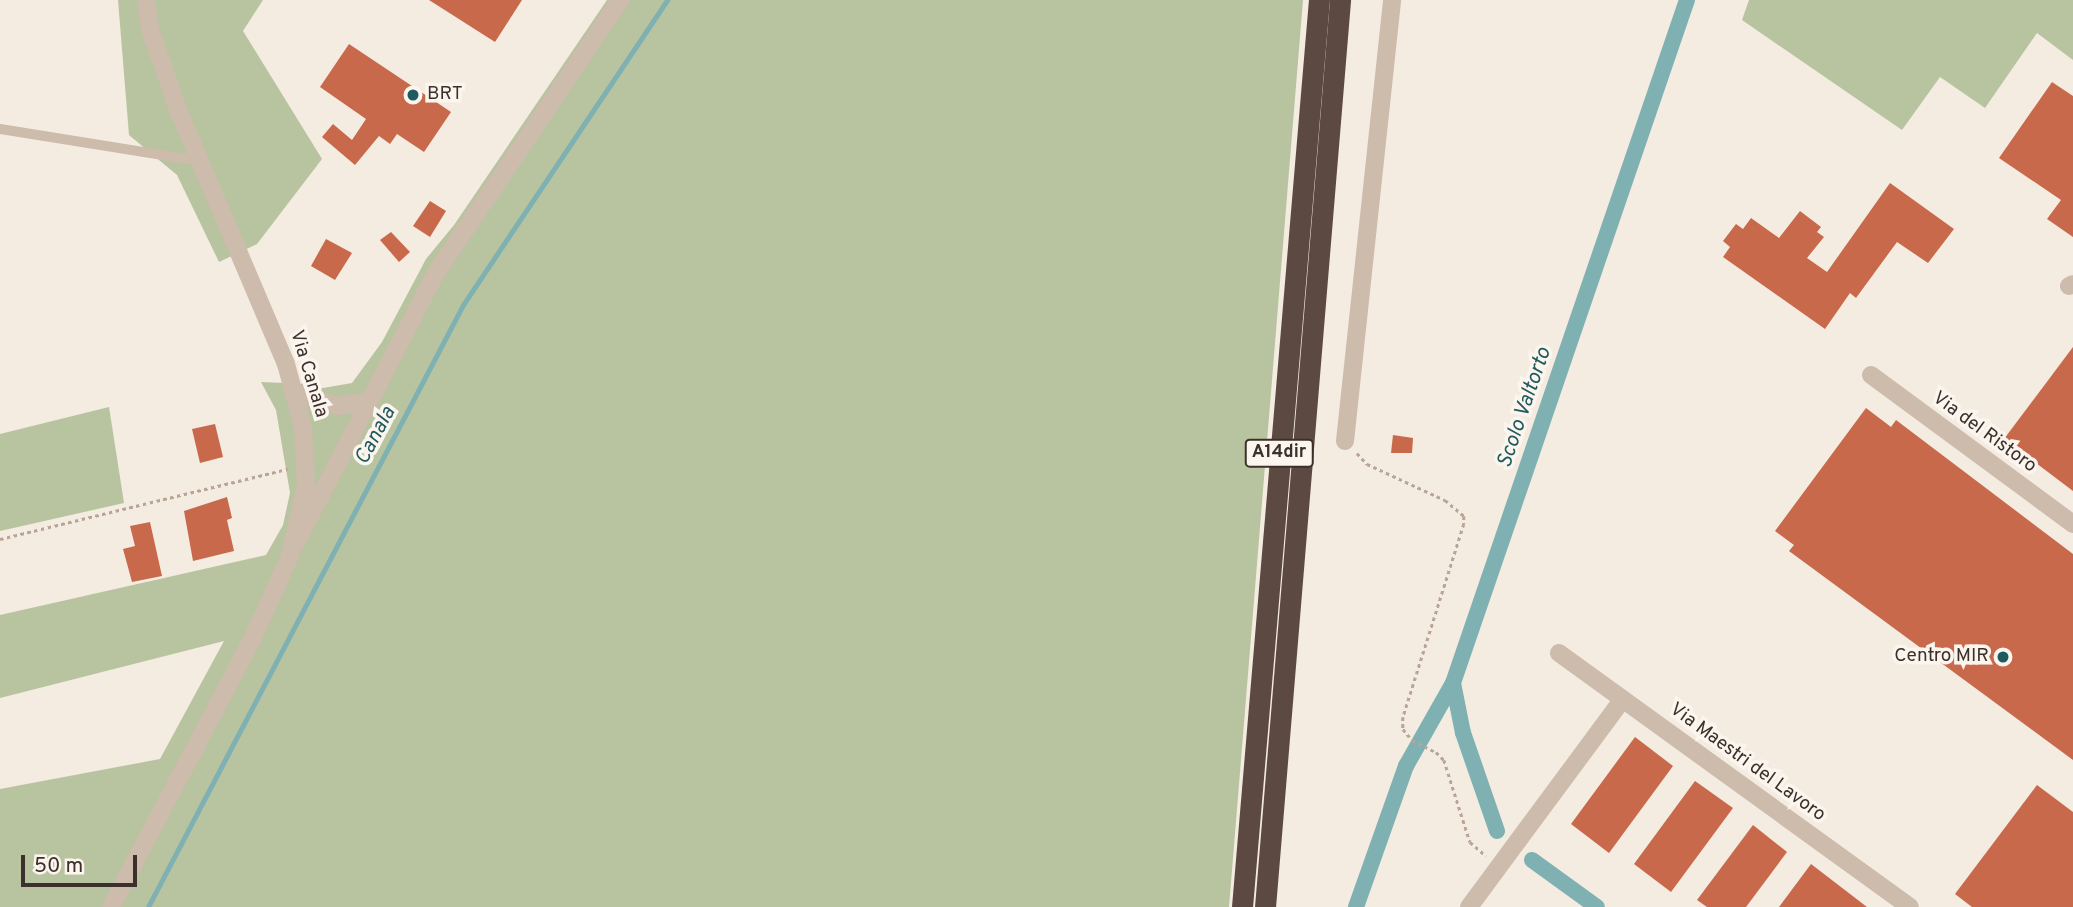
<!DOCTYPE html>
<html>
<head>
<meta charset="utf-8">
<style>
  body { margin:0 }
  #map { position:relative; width:2073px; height:907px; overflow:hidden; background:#f4ebe1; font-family:Overpass,sans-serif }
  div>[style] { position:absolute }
  .green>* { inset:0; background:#b8c4a0 }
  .stream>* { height:4.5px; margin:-2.25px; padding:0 2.25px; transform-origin:2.25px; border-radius:2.25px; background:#7fb0b2 }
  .canal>* { height:16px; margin:-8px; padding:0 8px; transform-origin:8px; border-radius:8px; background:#7fb0b2 }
  .building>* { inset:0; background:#c8694b }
  .path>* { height:2.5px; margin-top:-1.25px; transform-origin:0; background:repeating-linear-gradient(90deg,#b9a596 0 3.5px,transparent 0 7px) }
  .service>* { height:10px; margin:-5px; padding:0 5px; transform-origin:5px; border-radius:5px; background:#cdbbac }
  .minor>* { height:18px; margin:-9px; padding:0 9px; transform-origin:9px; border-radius:9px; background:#cdbbac }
  .tertiary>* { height:18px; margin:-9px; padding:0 9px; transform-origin:9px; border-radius:9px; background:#cdbbac }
  .motorway>* { height:21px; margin:-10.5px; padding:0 10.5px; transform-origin:10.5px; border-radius:10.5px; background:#5c4a42 }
  .dots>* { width:19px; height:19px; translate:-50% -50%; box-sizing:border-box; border:4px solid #fbf5ee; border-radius:50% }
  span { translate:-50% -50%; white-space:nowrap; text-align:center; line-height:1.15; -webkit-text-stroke:7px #fbf5ee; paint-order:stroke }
  .shield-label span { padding:2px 5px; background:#fbf5ee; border:2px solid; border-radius:5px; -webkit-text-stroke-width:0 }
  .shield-label { font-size:18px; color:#3b302b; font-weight:700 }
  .poi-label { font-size:19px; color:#3b302b }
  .left { translate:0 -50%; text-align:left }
  .right { translate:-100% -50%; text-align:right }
  .street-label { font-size:19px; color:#3b302b }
  .water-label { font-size:21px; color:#1f5a5e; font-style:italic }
  .scale { position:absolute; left:21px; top:855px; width:116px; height:32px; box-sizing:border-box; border:4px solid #3b302b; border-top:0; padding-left:9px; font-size:21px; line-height:24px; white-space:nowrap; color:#3b302b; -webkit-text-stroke:5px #fbf5ee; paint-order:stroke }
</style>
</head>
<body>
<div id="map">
  <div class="green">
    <i style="clip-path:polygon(118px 0,263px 0,243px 31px,322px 159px,257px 244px,219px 262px,177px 175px,129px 135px)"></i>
    <i style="clip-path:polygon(607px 0,1303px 0,1229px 907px,0 907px,0 789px,160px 759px,224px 641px,0 698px,0 615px,266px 555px,283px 525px,290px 493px,276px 410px,261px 382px,309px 384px,323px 388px,352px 383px,382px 342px,426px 259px,454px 225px)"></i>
    <i style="clip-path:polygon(1749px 0,2073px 0,2073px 60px,2037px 33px,1985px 108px,1940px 77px,1902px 130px,1742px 20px)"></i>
    <i style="clip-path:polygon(109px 407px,124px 503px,0 531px,0 434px)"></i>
  </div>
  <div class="stream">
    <i style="left:148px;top:907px;width:679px;rotate:-62.38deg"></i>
    <i style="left:463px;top:305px;width:367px;rotate:-56.2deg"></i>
  </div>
  <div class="canal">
    <i style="left:1497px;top:831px;width:104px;rotate:-109.1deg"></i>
    <i style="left:1463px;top:733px;width:51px;rotate:-101.3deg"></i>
    <i style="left:1453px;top:683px;width:722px;rotate:-71.09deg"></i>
    <i style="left:1532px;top:860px;width:80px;rotate:35.9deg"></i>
    <i style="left:1356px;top:907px;width:150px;rotate:-70.5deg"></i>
    <i style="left:1406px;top:766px;width:95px;rotate:-60.5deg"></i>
  </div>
  <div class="building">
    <i style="clip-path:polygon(429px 0,522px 0,495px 42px)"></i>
    <i style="clip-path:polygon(349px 44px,451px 112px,424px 152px,397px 134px,390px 144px,379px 136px,355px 165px,322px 137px,333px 124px,352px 140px,366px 119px,320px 87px)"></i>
    <i style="clip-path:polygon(2052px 82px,2073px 96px,2073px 237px,2047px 219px,2061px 200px,1999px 158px)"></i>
    <i style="clip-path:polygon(1890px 183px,1954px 229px,1928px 263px,1897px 242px,1856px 298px,1850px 293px,1825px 329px,1723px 257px,1730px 247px,1723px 241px,1736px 224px,1743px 229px,1751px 218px,1779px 238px,1800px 211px,1821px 227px,1817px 232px,1824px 237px,1807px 258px,1827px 272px)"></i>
    <i style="clip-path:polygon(430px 201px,446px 211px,430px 237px,413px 226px)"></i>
    <i style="clip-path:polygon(391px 232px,410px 252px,399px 262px,380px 240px)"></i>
    <i style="clip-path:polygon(326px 239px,352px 253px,335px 280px,311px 266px)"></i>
    <i style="clip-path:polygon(2073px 347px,2073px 491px,2004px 439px)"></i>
    <i style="clip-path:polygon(1866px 408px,1891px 427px,1896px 420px,2073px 554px,2073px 760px,1789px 551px,1794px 545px,1775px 531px)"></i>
    <i style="clip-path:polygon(215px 424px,223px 457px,200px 463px,192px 429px)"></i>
    <i style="clip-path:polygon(1393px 435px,1413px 438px,1412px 453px,1391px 453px)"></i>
    <i style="clip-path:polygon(227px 497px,232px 518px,227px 520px,234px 551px,193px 561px,184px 511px)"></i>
    <i style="clip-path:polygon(150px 522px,162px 576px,132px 582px,123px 549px,135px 546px,130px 526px)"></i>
    <i style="clip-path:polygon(1635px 737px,1673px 766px,1609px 853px,1571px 824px)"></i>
    <i style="clip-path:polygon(1695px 781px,1733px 808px,1671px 892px,1634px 864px)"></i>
    <i style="clip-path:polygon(2037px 785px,2073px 812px,2073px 907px,1972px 907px,1955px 894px)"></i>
    <i style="clip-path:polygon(1753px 825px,1787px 852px,1746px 907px,1707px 907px,1697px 900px)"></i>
    <i style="clip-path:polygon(1811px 864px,1867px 907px,1779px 907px)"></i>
  </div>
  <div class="path">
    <i style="left:1357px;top:453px;width:15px;rotate:48deg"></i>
    <i style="left:1367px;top:464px;width:86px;rotate:24.8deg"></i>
    <i style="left:1445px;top:500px;width:25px;rotate:40deg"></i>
    <i style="left:1464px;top:516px;width:8px;rotate:90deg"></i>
    <i style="left:1464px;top:524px;width:202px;rotate:107.5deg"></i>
    <i style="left:1403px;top:717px;width:12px;rotate:90deg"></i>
    <i style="left:1403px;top:729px;width:14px;rotate:51deg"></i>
    <i style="left:1412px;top:740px;width:27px;rotate:27deg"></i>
    <i style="left:1436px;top:752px;width:11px;rotate:45deg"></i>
    <i style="left:1444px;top:760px;width:86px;rotate:72.4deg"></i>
    <i style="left:1470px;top:842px;width:21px;rotate:41deg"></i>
    <i style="left:0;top:539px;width:296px;rotate:-13.7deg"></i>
  </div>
  <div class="service">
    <i style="left:0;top:129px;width:203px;rotate:9.1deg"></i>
  </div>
  <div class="minor">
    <i style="left:2069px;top:286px;width:4px;rotate:-27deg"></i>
    <i style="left:1871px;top:375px;width:251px;rotate:36.4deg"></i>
    <i style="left:294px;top:392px;width:46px;rotate:17.7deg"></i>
    <i style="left:338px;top:406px;width:29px;rotate:-8deg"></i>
    <i style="left:1345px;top:441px;width:443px;rotate:-83.9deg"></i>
    <i style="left:296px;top:543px;width:304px;rotate:-62.6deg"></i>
    <i style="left:436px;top:273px;width:329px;rotate:-56deg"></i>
    <i style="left:1559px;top:653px;width:433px;rotate:35.9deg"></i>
    <i style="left:1469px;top:907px;width:257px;rotate:-53.5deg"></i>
  </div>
  <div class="tertiary">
    <i style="left:111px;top:907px;width:302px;rotate:-62.2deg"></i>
    <i style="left:252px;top:640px;width:92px;rotate:-65.7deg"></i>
    <i style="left:290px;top:556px;width:73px;rotate:-77.3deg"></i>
    <i style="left:306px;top:485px;width:58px;rotate:-93deg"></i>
    <i style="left:303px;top:427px;width:65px;rotate:-105.1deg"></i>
    <i style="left:286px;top:364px;width:274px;rotate:-113deg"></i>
    <i style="left:179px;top:112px;width:88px;rotate:-109.3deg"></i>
    <i style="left:150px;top:29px;width:29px;rotate:-98deg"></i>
  </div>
  <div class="motorway">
    <i style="left:1242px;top:907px;width:910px;rotate:-85.15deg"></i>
    <i style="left:1265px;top:907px;width:910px;rotate:-85.27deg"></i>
  </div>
  <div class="dots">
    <i style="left:413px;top:95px;background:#1f5a5e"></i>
    <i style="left:2003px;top:657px;background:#1f5a5e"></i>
  </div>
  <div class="shield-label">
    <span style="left:1279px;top:453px">A14dir</span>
  </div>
  <div class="poi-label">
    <span class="left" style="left:427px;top:95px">BRT</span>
    <span class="right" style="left:1989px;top:657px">Centro MIR</span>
  </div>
  <div class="street-label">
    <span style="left:308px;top:374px;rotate:73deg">Via Canala</span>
    <span style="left:1984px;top:433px;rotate:36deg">Via del Ristoro</span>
    <span style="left:1747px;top:763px;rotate:36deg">Via Maestri del Lavoro</span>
  </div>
  <div class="water-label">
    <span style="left:1525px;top:408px;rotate:-71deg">Scolo Valtorto</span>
    <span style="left:376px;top:436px;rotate:-62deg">Canala</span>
  </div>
  <div class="scale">50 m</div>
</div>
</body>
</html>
